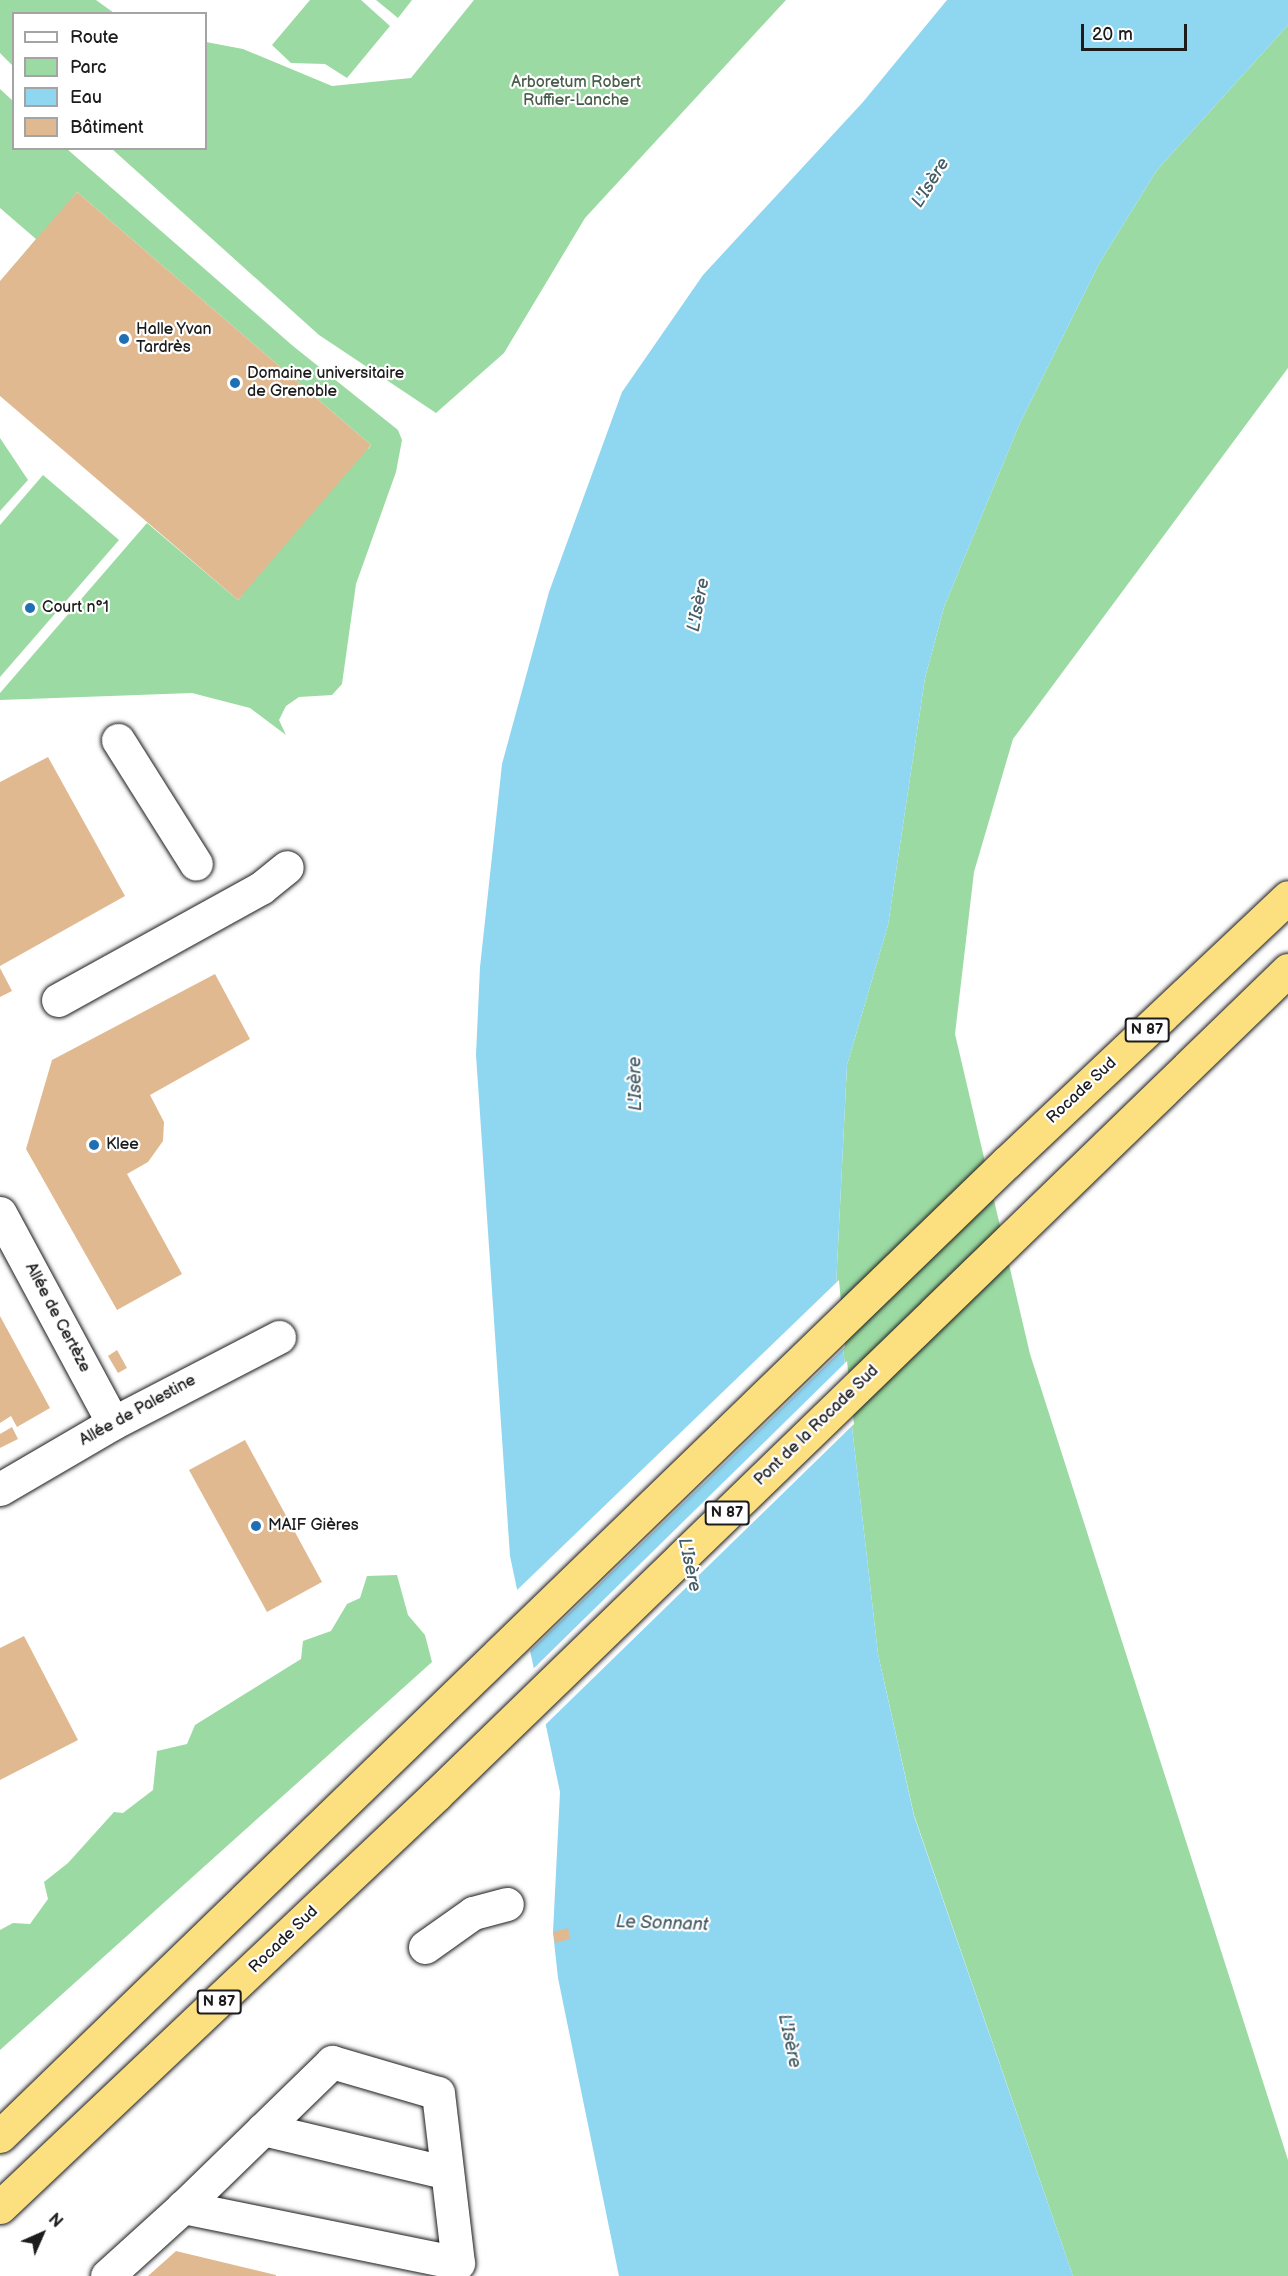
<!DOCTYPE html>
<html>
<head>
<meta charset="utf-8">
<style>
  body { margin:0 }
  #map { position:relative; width:1288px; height:2276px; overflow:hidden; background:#fff; font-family:"Balsamiq Sans",sans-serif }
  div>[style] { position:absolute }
  .green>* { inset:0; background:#9bdaa2 }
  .water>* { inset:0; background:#8fd6f0 }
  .pier>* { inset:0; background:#fff }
  .building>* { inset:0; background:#e0b991 }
  .roads { filter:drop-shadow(0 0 2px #1c1c1c) drop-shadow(0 0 2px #1c1c1c) }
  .minor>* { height:33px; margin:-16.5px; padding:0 16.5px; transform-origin:16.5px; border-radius:16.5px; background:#fff }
  .highway>* { height:33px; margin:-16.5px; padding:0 16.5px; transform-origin:16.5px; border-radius:16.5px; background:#fce080 }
  .dots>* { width:16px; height:16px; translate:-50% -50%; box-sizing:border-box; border:3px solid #fff; border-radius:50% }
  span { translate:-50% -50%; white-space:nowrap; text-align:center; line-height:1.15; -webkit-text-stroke:4.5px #fff; paint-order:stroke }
  .shield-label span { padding:2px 4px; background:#fff; border:2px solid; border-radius:4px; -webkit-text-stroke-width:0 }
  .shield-label { font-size:15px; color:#1c1c1c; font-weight:700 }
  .park-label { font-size:16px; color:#485e4b }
  .poi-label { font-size:16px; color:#1c1c1c }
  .left { translate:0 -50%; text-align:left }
  .street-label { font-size:16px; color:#1c1c1c }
  .water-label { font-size:18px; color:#445d66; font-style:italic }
  .legend { position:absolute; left:12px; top:12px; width:195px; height:138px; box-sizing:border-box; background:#fff; border:2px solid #a4a4a4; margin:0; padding:8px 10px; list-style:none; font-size:18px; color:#1c1c1c }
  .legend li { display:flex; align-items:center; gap:12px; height:30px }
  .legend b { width:30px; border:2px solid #a4a4a4 }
  .north { position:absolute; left:12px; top:2204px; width:60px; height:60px; -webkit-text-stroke:4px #fff; paint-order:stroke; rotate:45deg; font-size:16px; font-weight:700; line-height:24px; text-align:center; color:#1c1c1c }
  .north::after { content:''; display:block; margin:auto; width:21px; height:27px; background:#1c1c1c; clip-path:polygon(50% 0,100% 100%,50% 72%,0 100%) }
  .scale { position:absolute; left:1081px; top:24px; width:106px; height:27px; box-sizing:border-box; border:3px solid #1c1c1c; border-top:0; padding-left:8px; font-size:18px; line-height:21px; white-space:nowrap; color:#1c1c1c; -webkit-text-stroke:4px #fff; paint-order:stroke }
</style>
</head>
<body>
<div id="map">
  <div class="green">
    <i style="clip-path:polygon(0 0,96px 0,114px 13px,14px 14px,13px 66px,0 53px)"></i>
    <i style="clip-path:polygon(310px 0,361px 0,390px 26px,347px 78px,325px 64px,291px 63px,272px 45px)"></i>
    <i style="clip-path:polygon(376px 0,412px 0,398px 18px)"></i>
    <i style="clip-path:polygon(474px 0,786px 0,585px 218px,504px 353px,436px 413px,319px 335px,112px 149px,206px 148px,206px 42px,243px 49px,332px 86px,411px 78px)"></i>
    <i style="clip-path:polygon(1288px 25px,1288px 368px,1013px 739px,974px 872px,955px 1034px,1030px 1354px,1288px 2160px,1288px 2276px,1073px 2276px,914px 1815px,878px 1654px,836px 1287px,847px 1065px,888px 925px,925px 678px,944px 607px,1020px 423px,1100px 262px,1157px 170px)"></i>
    <i style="clip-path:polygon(evenodd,0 89px,13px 101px,14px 148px,67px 149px,293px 346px,398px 430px,402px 440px,396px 472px,356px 584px,342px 684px,332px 695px,299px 697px,286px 706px,279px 720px,286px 735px,250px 708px,192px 693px,0 700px,0 693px,147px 523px,238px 600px,242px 595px,170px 533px,0 282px,36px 239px,0 208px,0 89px,77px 192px,371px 445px,368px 449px,72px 198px,77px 192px)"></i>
    <i style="clip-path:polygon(0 438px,28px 480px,0 511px)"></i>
    <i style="clip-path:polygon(43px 475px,119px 540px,0 677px,0 525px)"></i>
    <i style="clip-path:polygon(397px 1575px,408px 1615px,425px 1635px,432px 1662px,0 2050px,0 1930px,13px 1923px,30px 1924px,48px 1899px,44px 1882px,68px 1863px,114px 1812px,123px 1813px,153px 1790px,157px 1751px,187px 1744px,195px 1725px,301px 1659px,303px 1641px,331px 1631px,347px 1604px,360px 1598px,367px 1576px)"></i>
  </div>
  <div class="water">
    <i style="clip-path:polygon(947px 0,1288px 0,1288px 25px,1157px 170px,1100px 262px,1020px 423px,944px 607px,925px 678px,888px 925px,847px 1065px,836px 1287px,878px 1654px,914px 1816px,1073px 2276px,619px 2276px,558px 1978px,553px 1932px,560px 1792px,510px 1556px,476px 1055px,480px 967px,502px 764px,549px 592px,622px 392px,703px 275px,863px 102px)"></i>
  </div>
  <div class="pier">
    <i style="clip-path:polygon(839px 1280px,845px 1347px,527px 1654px,514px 1593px)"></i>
    <i style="clip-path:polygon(847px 1361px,854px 1424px,543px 1727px,531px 1671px)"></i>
  </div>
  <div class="building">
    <i style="clip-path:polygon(77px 192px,371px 445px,238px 600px,0 396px,0 281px)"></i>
    <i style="clip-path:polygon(48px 757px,125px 896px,0 966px,0 782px)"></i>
    <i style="clip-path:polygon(0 968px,12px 991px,0 997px)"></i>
    <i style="clip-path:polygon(215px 974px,250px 1039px,150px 1095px,164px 1122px,163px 1141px,148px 1162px,127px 1174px,182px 1274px,117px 1310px,26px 1149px,52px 1060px)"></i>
    <i style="clip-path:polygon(0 1316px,50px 1408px,17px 1427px,11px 1416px,0 1423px)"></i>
    <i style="clip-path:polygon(117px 1350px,127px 1368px,118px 1373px,108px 1356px)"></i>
    <i style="clip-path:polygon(12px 1427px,18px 1439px,0 1448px,0 1434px)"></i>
    <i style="clip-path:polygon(245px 1440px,322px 1582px,267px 1612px,189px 1470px)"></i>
    <i style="clip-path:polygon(24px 1636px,78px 1740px,0 1780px,0 1648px)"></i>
    <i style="clip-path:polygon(568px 1928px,570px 1939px,555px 1943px,553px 1932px)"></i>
    <i style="clip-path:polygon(176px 2251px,276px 2275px,276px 2276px,148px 2276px)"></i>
  </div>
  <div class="roads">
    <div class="minor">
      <i style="left:118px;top:740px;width:146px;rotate:57.8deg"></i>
      <i style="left:58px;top:1000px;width:232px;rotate:-28.9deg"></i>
      <i style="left:261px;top:888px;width:33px;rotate:-39deg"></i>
      <i style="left:0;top:1213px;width:238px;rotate:61.7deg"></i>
      <i style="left:0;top:1489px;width:131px;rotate:-30.3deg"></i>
      <i style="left:113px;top:1423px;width:187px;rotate:-27.4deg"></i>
      <i style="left:425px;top:1947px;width:59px;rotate:-35.3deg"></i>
      <i style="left:473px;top:1913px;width:35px;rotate:-15deg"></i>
      <i style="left:332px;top:2062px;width:110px;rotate:16.3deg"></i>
      <i style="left:438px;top:2093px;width:171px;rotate:83.3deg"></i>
      <i style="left:458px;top:2263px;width:281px;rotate:-168.5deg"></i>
      <i style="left:183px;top:2207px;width:208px;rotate:-44.2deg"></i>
      <i style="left:263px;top:2129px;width:189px;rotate:13.4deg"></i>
      <i style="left:107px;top:2276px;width:103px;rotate:-42.2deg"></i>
    </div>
    <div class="highway">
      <i style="left:0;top:2136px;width:1401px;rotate:-44.05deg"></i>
      <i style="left:1007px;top:1162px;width:386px;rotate:-43.3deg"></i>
      <i style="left:0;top:2207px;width:600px;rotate:-43.38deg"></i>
      <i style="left:436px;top:1795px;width:1186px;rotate:-44.08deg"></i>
    </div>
  </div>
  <div class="dots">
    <i style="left:124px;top:339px;background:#1f6fb2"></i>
    <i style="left:235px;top:383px;background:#1f6fb2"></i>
    <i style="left:30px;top:608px;background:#1f6fb2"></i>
    <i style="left:94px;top:1145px;background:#1f6fb2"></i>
    <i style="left:256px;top:1526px;background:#1f6fb2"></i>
  </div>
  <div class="shield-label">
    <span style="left:1147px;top:1030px">N 87</span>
    <span style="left:727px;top:1513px">N 87</span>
    <span style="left:219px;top:2002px">N 87</span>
  </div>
  <div class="park-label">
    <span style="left:576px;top:92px">Arboretum Robert<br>Ruffier-Lanche</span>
  </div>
  <div class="poi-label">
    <span class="left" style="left:136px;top:339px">Halle Yvan<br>Tardrès</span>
    <span class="left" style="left:247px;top:383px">Domaine universitaire<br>de Grenoble</span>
    <span class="left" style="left:42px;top:608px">Court n°1</span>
    <span class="left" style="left:106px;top:1145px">Klee</span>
    <span class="left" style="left:268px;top:1526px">MAIF Gières</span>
  </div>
  <div class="street-label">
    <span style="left:1082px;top:1091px;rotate:-43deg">Rocade Sud</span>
    <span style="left:57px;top:1318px;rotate:62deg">Allée de Certèze</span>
    <span style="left:138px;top:1411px;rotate:-29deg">Allée de Palestine</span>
    <span style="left:817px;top:1426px;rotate:-44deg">Pont de la Rocade Sud</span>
    <span style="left:284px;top:1940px;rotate:-44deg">Rocade Sud</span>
  </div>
  <div class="water-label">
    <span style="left:931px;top:183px;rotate:-58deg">L'Isère</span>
    <span style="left:699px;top:605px;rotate:-79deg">L'Isère</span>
    <span style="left:636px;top:1084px;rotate:-91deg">L'Isère</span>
    <span style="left:689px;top:1565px;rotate:78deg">L'Isère</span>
    <span style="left:662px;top:1924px;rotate:2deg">Le Sonnant</span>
    <span style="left:789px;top:2041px;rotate:78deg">L'Isère</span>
  </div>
  <ul class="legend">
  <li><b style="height:8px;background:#fff"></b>Route</li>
  <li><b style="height:16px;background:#9bdaa2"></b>Parc</li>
  <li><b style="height:16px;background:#8fd6f0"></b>Eau</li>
  <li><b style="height:16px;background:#e0b991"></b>Bâtiment</li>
  </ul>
  <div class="north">N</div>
  <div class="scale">20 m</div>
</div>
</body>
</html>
